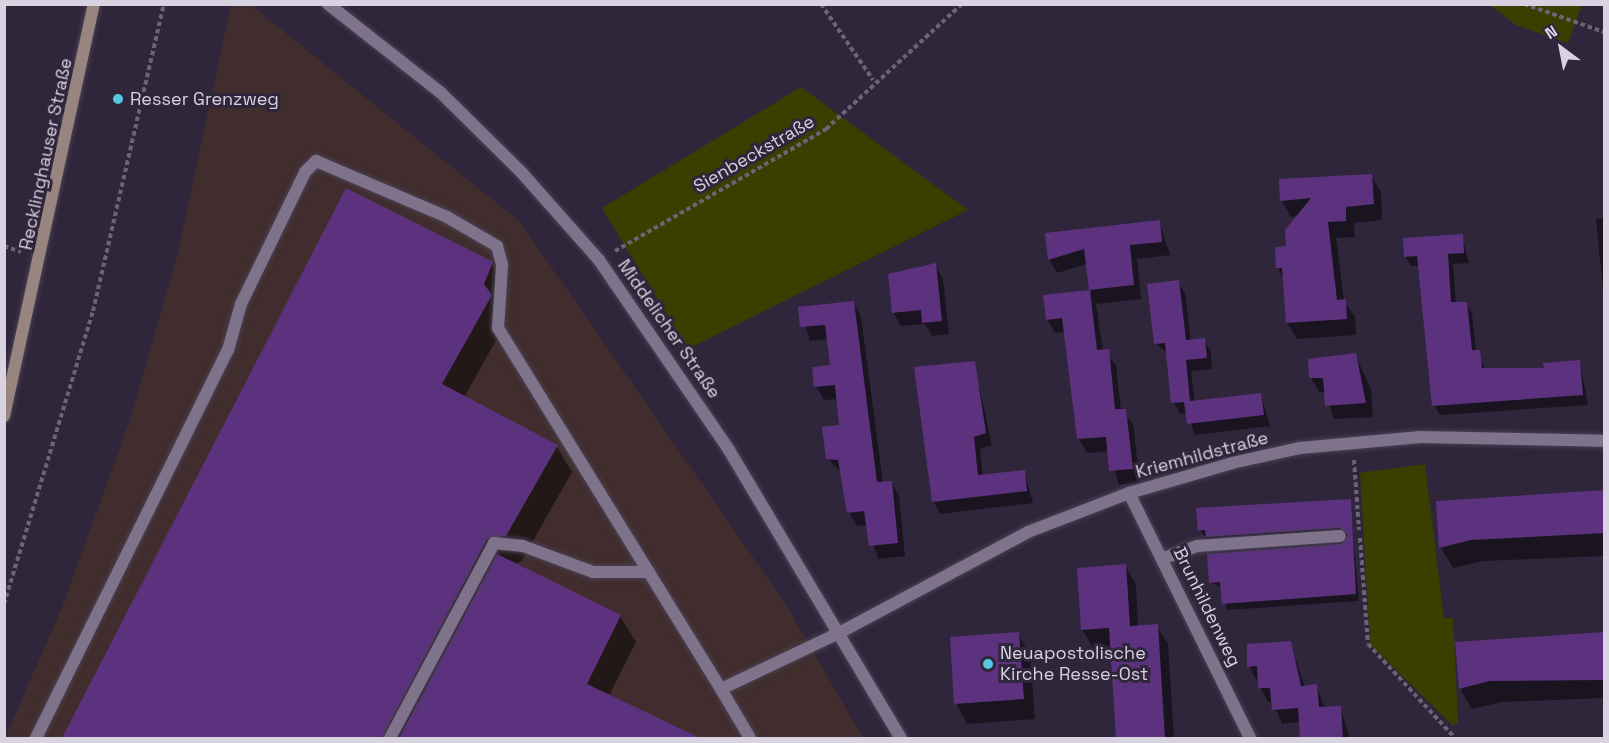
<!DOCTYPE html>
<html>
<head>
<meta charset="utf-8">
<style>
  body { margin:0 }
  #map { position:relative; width:1609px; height:743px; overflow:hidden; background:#30263b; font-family:"Space Grotesk",sans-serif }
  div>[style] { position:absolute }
  .industrial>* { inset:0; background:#412d2d }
  .green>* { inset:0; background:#3a3f00 }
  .shadow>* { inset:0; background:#0007 }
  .building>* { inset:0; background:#5c327f }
  .path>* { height:4px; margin-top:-2px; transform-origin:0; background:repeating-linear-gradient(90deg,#6c6375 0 4.5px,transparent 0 7.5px) }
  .roads { filter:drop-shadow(0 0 2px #4a4153) drop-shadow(0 0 2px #4a4153) }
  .service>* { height:12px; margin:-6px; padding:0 6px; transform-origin:6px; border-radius:6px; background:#7f738c }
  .minor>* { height:12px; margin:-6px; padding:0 6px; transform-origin:6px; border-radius:6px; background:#7f738c }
  .tertiary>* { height:12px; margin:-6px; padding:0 6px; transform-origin:6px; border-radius:6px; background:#7f738c }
  .secondary>* { height:12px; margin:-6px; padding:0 6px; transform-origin:6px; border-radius:6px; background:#98857f }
  .dots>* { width:16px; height:16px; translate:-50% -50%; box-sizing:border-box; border:3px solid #30263b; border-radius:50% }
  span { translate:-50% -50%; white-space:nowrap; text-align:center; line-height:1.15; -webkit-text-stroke:6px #30263b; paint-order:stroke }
  .poi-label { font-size:18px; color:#d9d2e0 }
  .left { translate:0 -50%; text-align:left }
  .street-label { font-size:18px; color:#d9d2e0 }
  .frame { position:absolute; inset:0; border:6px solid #d9d2e0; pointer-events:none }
  .north { position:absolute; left:1531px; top:18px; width:60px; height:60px; -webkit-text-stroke:4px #30263b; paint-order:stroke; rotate:328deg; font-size:16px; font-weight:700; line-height:24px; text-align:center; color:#d9d2e0 }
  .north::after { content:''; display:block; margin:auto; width:21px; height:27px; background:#d9d2e0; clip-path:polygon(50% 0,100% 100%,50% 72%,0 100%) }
</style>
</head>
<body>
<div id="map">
  <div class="industrial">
    <i style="clip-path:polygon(231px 4px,251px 5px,520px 222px,786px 605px,863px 738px,5px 738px,61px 610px,130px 420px,178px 253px)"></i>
  </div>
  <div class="green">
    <i style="clip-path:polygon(1490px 5px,1582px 5px,1568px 43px,1516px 25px)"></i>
    <i style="clip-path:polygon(801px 87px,968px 210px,688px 349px,602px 208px)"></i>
    <i style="clip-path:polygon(1425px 464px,1444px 618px,1453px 618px,1458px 723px,1452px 725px,1370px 644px,1360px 473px)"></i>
  </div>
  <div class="shadow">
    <i style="clip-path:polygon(1371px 176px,1381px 192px,1382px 220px,1354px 223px,1355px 237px,1336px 238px,1344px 301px,1355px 317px,1356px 335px,1297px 339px,1287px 323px,1284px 279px,1278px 268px,1298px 216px,1291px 217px,1281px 200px)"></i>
    <i style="clip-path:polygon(1604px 218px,1604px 300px,1596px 219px)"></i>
    <i style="clip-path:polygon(1159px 221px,1170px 255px,1137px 259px,1141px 299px,1096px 304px,1103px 351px,1116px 365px,1121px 411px,1133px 424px,1140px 482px,1119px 485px,1109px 451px,1087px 453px,1079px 439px,1065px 332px,1055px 333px,1047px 319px,1045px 297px,1091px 292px,1087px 264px,1057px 273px,1049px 259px)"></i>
    <i style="clip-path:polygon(1462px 236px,1469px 263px,1453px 264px,1456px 304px,1466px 303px,1472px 313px,1476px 351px,1486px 370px,1545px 369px,1580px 362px,1588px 405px,1440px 415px,1434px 405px,1419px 266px,1411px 266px,1405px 256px)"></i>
    <i style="clip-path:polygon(491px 263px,507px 289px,499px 310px,506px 322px,464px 398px,556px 446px,572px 472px,521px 562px,513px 563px,620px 616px,636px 642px,609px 696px,671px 726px,678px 738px,63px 738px,94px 685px)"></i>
    <i style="clip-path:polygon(935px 265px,943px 279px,949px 334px,932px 336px,925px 324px,901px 326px,893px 312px,918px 267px)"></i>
    <i style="clip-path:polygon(1178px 282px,1185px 293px,1191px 342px,1204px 340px,1211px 352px,1212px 369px,1191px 371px,1195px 402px,1261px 395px,1270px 426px,1195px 435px,1187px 413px,1180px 414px,1173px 402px,1168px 354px,1155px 343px)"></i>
    <i style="clip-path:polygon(853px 302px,861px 316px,883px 483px,891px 482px,899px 496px,905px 556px,878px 559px,868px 525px,857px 526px,849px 512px,842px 473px,827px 458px,841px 426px,838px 399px,824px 400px,816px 386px,832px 366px,828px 339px,810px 341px,800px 308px)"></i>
    <i style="clip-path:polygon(1355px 354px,1371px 389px,1373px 417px,1334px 419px,1325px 392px,1319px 392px,1311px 378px)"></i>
    <i style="clip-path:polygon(974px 363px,992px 445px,980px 449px,983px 476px,1024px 471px,1033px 503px,940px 514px,934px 502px)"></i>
    <i style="clip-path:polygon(1604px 491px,1604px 556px,1483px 561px,1453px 568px,1441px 548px,1438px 503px)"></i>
    <i style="clip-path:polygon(1350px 500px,1359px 601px,1227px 610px,1222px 588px,1210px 582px,1341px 546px,1348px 537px,1211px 543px,1199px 530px)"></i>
    <i style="clip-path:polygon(1125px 566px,1136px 584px,1138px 627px,1157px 626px,1168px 644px,1174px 738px,1118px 738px,1112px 646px,1093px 648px,1082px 629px)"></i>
    <i style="clip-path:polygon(1018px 634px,1030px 654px,1035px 719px,967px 724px,956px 703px)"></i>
    <i style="clip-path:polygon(1604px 634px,1604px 698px,1502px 702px,1472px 709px,1460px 689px,1457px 644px)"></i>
    <i style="clip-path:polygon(1290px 642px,1305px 687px,1316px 686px,1325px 708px,1340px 707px,1350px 738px,1301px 738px,1300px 722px,1282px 724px,1273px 702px,1268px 702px,1249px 666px)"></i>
  </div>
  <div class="building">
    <i style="clip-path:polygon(1372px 174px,1374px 204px,1346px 207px,1346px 221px,1328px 222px,1337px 300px,1346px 299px,1347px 319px,1286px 323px,1282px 268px,1276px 268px,1275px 247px,1286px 246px,1285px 230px,1311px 198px,1280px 201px,1279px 179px)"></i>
    <i style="clip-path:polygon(346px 188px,493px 262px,484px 284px,492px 295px,442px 384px,558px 445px,506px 536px,487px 539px,382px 738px,62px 738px)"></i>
    <i style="clip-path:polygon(1160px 220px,1162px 242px,1130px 245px,1134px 285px,1089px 290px,1084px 249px,1048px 260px,1045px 233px)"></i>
    <i style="clip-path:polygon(1463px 234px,1464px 253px,1448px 254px,1451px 302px,1467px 302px,1472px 350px,1480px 350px,1482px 368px,1544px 368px,1543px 363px,1580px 360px,1583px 395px,1432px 406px,1417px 256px,1404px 257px,1403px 238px)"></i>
    <i style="clip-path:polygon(936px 263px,942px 321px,922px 323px,921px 310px,892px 313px,888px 274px)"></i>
    <i style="clip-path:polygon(1179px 280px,1186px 340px,1205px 338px,1207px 358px,1186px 360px,1190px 401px,1261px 393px,1264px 415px,1187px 424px,1184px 402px,1171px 403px,1165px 343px,1154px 344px,1147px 284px)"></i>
    <i style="clip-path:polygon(1090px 290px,1097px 350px,1109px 349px,1115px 409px,1126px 409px,1133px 469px,1109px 471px,1106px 437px,1077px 439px,1062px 318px,1046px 320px,1043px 295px)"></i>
    <i style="clip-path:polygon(854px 301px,877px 482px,892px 481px,898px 543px,869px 546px,864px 511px,847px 513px,838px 460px,826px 459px,822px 427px,839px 425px,835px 385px,814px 387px,812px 367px,830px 365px,825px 325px,800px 327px,798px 307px)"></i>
    <i style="clip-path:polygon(1356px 353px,1366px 403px,1325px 406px,1323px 378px,1309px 378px,1308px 359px)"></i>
    <i style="clip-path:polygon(975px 361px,986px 433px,974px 437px,978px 475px,1025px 470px,1027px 491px,932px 502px,914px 367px)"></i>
    <i style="clip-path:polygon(1605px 490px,1605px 533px,1471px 540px,1439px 548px,1436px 501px)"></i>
    <i style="clip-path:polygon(1351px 499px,1356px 594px,1222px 604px,1220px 582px,1209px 583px,1207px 554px,1341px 544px,1348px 535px,1339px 528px,1206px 537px,1205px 530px,1198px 531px,1196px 508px)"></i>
    <i style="clip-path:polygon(497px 554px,621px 615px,587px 684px,700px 738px,399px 738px)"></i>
    <i style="clip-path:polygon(1126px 564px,1130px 626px,1158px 624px,1165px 738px,1116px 738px,1109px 628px,1081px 630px,1077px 568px)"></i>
    <i style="clip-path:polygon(1019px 632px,1024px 699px,954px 704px,950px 637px)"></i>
    <i style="clip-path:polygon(1605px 632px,1605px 680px,1489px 681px,1459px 689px,1455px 642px)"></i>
    <i style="clip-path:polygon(1291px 641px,1301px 686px,1317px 684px,1319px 707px,1341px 706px,1343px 738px,1300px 738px,1298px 708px,1272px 710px,1270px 688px,1258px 688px,1257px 666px,1247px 667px,1247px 644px)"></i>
  </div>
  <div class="path">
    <i style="left:821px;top:4px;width:92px;rotate:55.6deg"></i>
    <i style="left:1524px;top:4px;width:85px;rotate:19.3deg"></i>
    <i style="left:4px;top:246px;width:18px;rotate:19deg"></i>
    <i style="left:615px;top:251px;width:244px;rotate:-30deg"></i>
    <i style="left:826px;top:129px;width:185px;rotate:-42.6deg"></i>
    <i style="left:1354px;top:460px;width:70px;rotate:85.9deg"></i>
    <i style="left:1360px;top:538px;width:106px;rotate:85.7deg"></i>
    <i style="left:1368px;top:644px;width:128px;rotate:47.2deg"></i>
    <i style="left:4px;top:604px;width:306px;rotate:-73.1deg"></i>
    <i style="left:93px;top:311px;width:315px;rotate:-77deg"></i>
  </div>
  <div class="roads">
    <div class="service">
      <i style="left:1164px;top:558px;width:35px;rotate:-20deg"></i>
      <i style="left:1197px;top:546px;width:143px;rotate:-4deg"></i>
      <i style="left:721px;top:689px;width:57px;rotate:59.4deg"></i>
      <i style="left:36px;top:738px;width:433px;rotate:-63.7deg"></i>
      <i style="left:228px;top:350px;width:48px;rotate:-74.2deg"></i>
      <i style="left:241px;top:304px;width:147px;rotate:-64.1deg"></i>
      <i style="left:305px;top:172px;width:16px;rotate:-45deg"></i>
      <i style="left:316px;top:161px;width:142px;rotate:23.1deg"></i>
      <i style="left:447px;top:217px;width:58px;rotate:30.1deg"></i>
      <i style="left:497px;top:246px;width:20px;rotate:75deg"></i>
      <i style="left:502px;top:265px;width:63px;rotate:93.6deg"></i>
      <i style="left:498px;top:328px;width:424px;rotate:58.3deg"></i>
      <i style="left:721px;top:689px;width:133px;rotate:-25.4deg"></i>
      <i style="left:390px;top:738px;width:221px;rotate:-61.9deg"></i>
      <i style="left:494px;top:543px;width:29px;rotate:6deg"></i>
      <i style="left:523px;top:546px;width:75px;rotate:20.4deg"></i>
      <i style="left:593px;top:572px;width:56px"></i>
    </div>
    <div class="minor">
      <i style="left:1129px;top:493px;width:273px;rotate:63.7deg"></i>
      <i style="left:841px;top:632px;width:212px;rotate:-28.1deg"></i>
      <i style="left:1028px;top:532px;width:108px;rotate:-21.1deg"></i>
      <i style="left:1129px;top:493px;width:107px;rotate:-16.2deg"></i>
      <i style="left:1232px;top:463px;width:70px;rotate:-12.4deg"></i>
      <i style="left:1300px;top:448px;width:121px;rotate:-5.2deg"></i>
      <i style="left:1420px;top:437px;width:184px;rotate:1.2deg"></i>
    </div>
    <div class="tertiary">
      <i style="left:328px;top:4px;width:142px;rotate:38.2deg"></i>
      <i style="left:440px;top:92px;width:115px;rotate:44.6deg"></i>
      <i style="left:522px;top:173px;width:116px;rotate:48.5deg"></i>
      <i style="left:599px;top:260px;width:230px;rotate:55.6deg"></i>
      <i style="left:729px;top:450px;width:335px;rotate:59.2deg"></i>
    </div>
    <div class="secondary">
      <i style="left:4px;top:416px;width:422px;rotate:-77.7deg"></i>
    </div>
  </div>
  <div class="dots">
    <i style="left:118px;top:99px;background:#56c9e1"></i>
    <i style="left:988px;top:664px;background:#56c9e1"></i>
  </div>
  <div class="poi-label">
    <span class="left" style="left:130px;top:99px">Resser Grenzweg</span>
    <span class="left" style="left:1000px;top:664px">Neuapostolische<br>Kirche Resse-Ost</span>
  </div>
  <div class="street-label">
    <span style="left:46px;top:154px;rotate:-78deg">Recklinghauser Straße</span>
    <span style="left:754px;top:154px;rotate:-30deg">Sienbeckstraße</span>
    <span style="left:669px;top:329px;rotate:55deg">Middelicher Straße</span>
    <span style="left:1202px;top:455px;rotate:-15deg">Kriemhildstraße</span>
    <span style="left:1207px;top:607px;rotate:64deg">Brunhildenweg</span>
  </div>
  <div class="frame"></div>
  <div class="north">N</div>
</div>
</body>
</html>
